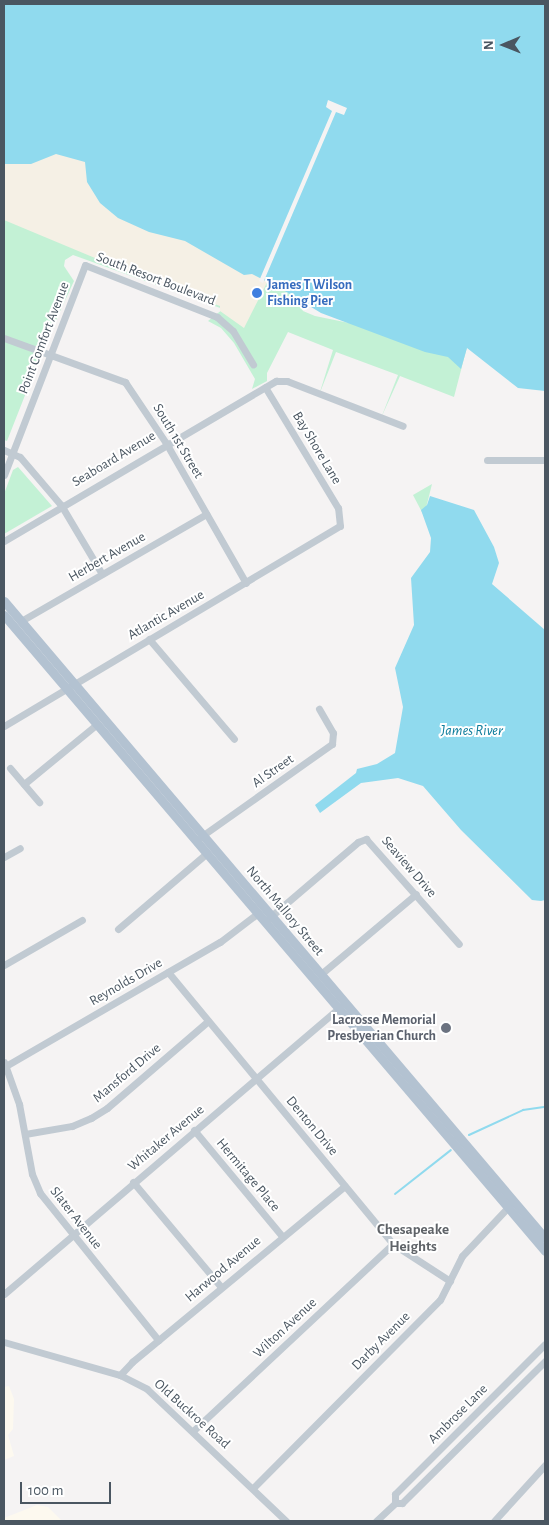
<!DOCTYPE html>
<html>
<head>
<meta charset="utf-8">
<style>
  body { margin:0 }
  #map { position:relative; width:549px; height:1525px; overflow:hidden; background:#f5f3f3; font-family:"Alegreya Sans",sans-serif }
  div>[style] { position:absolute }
  .commercial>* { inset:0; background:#fdf9ef }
  .green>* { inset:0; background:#c3f1d5 }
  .sand>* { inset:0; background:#f5f0e5 }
  .water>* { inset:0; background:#90daee }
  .pier>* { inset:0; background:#f5f3f3 }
  .stream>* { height:2px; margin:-1px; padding:0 1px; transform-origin:1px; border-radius:1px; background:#90daee }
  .minor>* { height:7px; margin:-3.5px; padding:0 3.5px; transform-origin:3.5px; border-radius:3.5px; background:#c1cad2 }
  .major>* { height:9px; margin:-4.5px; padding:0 4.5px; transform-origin:4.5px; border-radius:4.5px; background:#b3c2d1 }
  .dots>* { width:14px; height:14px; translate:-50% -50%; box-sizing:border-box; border:2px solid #fff; border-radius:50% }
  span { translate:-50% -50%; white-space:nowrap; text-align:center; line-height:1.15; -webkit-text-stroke:4px #fff; paint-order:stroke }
  .street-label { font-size:14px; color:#4a5661 }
  .shop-label { font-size:14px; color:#366cbe; font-weight:700 }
  .left { translate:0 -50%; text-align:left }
  .worship-label { font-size:14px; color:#5b616d; font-weight:700 }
  .right { translate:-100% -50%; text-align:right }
  .water-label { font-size:15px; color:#0c7c9b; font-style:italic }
  .neighbourhood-label { font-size:15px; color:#5f6368; font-weight:700 }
  .frame { position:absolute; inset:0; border:5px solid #4a5661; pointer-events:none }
  .north { position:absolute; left:479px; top:20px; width:50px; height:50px; -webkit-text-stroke:4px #fff; paint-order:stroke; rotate:269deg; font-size:14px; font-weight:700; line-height:20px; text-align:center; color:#4a5661 }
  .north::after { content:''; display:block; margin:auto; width:18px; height:22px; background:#4a5661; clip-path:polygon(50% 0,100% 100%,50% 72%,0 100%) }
  .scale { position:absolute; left:20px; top:1482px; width:91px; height:22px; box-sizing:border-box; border:2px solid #4a5661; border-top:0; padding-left:6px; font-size:15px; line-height:18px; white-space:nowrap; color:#4a5661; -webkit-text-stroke:4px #fff; paint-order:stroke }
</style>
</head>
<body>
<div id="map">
  <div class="commercial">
    <i style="clip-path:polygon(9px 1386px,14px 1399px,13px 1429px,8px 1435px,14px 1456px,4px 1460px,4px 1387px)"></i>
    <i style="clip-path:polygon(37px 1505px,48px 1507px,62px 1521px,4px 1521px,4px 1518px)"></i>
  </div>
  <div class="green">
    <i style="clip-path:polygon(4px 171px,286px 291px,296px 299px,303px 311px,315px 316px,467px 347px,454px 397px,400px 376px,381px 418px,398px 375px,336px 352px,319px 395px,333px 350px,288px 332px,267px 373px,267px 381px,252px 389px,255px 379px,234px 343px,221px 328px,208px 321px,223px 309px,73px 255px,65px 260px,64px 266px,74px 281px,46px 342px,7px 441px,4px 440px)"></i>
    <i style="clip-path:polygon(18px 467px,52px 506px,4px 534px,4px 494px,13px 470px)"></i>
    <i style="clip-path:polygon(432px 484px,424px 516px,413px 495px)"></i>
  </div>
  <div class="sand">
    <i style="clip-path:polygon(4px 104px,278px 261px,244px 328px,220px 311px,220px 306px,201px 299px,198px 301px,4px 220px)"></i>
  </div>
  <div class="water">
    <i style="clip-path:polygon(4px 4px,545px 4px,545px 391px,518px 388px,467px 348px,461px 369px,448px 357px,425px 352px,321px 313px,283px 290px,252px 274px,244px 275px,185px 241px,149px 232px,118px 218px,100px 203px,87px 182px,85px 162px,56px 154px,31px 164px,4px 164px)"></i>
    <i style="clip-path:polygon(430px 496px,474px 510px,494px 547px,499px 563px,492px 584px,545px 630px,545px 900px,541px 901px,532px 900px,461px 830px,423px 786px,398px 778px,361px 783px,320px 813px,315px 805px,356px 773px,357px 769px,377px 764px,395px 753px,403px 707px,395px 668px,414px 625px,411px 578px,430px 552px,431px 538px,421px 510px,427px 505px)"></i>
  </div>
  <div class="pier">
    <i style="clip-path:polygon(328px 100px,347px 108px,344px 115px,336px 112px,263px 283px,259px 281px,332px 111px,326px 107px)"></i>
  </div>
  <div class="stream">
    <i style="left:469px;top:1135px;width:60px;rotate:-24.8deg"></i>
    <i style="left:523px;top:1110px;width:21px;rotate:-8deg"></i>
    <i style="left:395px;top:1194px;width:71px;rotate:-38.2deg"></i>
  </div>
  <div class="minor">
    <i style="left:4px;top:338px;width:129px;rotate:20deg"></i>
    <i style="left:125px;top:382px;width:73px;rotate:56.1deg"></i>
    <i style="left:166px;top:443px;width:161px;rotate:60.3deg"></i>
    <i style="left:4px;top:450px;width:17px;rotate:24deg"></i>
    <i style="left:20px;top:457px;width:63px;rotate:49.5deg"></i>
    <i style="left:61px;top:505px;width:80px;rotate:59.3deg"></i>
    <i style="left:487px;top:460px;width:58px"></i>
    <i style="left:4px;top:475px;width:225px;rotate:-68.9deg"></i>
    <i style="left:85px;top:265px;width:142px;rotate:21.5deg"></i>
    <i style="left:217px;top:317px;width:21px;rotate:41deg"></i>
    <i style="left:233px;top:331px;width:39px;rotate:59deg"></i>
    <i style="left:4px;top:541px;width:316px;rotate:-30.5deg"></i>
    <i style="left:276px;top:381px;width:11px"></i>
    <i style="left:287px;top:381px;width:124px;rotate:21.2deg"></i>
    <i style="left:21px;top:621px;width:214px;rotate:-30deg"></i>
    <i style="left:149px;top:639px;width:131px;rotate:49.6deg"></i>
    <i style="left:4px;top:726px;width:391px;rotate:-30.8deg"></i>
    <i style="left:340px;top:526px;width:18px;rotate:-96deg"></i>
    <i style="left:338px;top:508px;width:141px;rotate:-121.1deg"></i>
    <i style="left:10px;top:768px;width:45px;rotate:49.5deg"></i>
    <i style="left:24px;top:784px;width:94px;rotate:-39.4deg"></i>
    <i style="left:199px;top:838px;width:163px;rotate:-35.3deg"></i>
    <i style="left:332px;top:744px;width:11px;rotate:-85deg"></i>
    <i style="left:333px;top:733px;width:28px;rotate:-120deg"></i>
    <i style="left:4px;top:857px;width:18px;rotate:-29deg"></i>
    <i style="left:269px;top:918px;width:117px;rotate:-40.5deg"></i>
    <i style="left:358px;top:842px;width:9px;rotate:-21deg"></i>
    <i style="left:366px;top:839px;width:140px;rotate:48.5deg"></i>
    <i style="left:118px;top:929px;width:117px;rotate:-40.5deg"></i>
    <i style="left:4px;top:965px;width:90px;rotate:-30deg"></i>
    <i style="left:168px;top:972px;width:353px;rotate:50.4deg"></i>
    <i style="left:393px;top:1244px;width:68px;rotate:33deg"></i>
    <i style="left:321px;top:974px;width:124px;rotate:-40.1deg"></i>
    <i style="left:4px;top:1062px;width:45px;rotate:70.3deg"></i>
    <i style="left:19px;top:1104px;width:71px;rotate:79.5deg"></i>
    <i style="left:32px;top:1174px;width:21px;rotate:67deg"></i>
    <i style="left:40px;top:1193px;width:189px;rotate:51.2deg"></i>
    <i style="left:4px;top:1067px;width:250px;rotate:-30.1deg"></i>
    <i style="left:220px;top:942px;width:48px;rotate:-37.3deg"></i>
    <i style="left:194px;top:1130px;width:138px;rotate:50.3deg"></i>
    <i style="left:25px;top:1134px;width:48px;rotate:-9.7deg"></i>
    <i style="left:72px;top:1126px;width:21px;rotate:-23deg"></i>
    <i style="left:91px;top:1118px;width:19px;rotate:-32deg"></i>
    <i style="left:107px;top:1108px;width:133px;rotate:-40.7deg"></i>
    <i style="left:133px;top:1182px;width:137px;rotate:50deg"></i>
    <i style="left:4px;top:1294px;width:443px;rotate:-40.5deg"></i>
    <i style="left:4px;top:1342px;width:121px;rotate:15.9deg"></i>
    <i style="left:120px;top:1375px;width:30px;rotate:27deg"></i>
    <i style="left:147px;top:1389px;width:192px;rotate:43.5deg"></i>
    <i style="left:120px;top:1375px;width:18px;rotate:-47deg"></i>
    <i style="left:132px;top:1362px;width:276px;rotate:-39.6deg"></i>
    <i style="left:194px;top:1430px;width:272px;rotate:-43.1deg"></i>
    <i style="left:253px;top:1488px;width:265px;rotate:-45.2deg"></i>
    <i style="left:440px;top:1300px;width:49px;rotate:-63.4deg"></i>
    <i style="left:462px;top:1256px;width:70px;rotate:-46.7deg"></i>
    <i style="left:395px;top:1503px;width:9px;rotate:-90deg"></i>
    <i style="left:395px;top:1494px;width:212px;rotate:-45deg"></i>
    <i style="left:395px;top:1503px;width:7px"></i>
    <i style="left:402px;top:1503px;width:202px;rotate:-44.8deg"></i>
    <i style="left:376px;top:1521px;width:26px;rotate:-43deg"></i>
    <i style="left:494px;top:1521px;width:76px;rotate:-47.7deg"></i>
  </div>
  <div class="major">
    <i style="left:4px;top:601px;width:836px;rotate:49.66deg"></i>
    <i style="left:4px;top:615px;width:835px;rotate:49.61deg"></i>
  </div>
  <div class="dots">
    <i style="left:257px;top:293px;background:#3f7fe0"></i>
    <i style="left:446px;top:1028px;background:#6b7280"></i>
  </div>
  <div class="street-label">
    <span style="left:156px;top:279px;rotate:21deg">South Resort Boulevard</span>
    <span style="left:44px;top:338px;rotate:-69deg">Point Comfort Avenue</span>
    <span style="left:178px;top:441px;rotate:59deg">South 1st Street</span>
    <span style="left:317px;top:448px;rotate:59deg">Bay Shore Lane</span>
    <span style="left:114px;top:459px;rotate:-31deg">Seaboard Avenue</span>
    <span style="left:107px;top:557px;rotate:-30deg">Herbert Avenue</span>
    <span style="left:166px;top:615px;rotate:-30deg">Atlantic Avenue</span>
    <span style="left:273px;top:771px;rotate:-35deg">Al Street</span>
    <span style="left:409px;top:867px;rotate:49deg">Seaview Drive</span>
    <span style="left:285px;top:911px;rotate:50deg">North Mallory Street</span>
    <span style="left:126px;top:982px;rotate:-30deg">Reynolds Drive</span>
    <span style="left:127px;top:1073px;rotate:-40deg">Mansford Drive</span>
    <span style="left:312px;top:1126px;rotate:50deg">Denton Drive</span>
    <span style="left:166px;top:1138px;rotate:-40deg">Whitaker Avenue</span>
    <span style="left:248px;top:1175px;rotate:50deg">Hermitage Place</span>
    <span style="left:76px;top:1218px;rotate:52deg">Slater Avenue</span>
    <span style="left:223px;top:1269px;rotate:-40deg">Harwood Avenue</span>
    <span style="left:285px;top:1328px;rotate:-43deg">Wilton Avenue</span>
    <span style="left:381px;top:1341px;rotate:-45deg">Darby Avenue</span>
    <span style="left:192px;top:1414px;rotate:42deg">Old Buckroe Road</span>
    <span style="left:458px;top:1414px;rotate:-45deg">Ambrose Lane</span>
  </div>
  <div class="shop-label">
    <span class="left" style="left:267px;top:293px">James T Wilson<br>Fishing Pier</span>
  </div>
  <div class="worship-label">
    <span class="right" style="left:436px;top:1028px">Lacrosse Memorial<br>Presbyerian Church</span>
  </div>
  <div class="water-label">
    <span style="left:472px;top:731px">James River</span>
  </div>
  <div class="neighbourhood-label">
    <span style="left:413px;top:1238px">Chesapeake<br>Heights</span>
  </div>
  <div class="frame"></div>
  <div class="north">N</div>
  <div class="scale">100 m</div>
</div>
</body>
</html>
